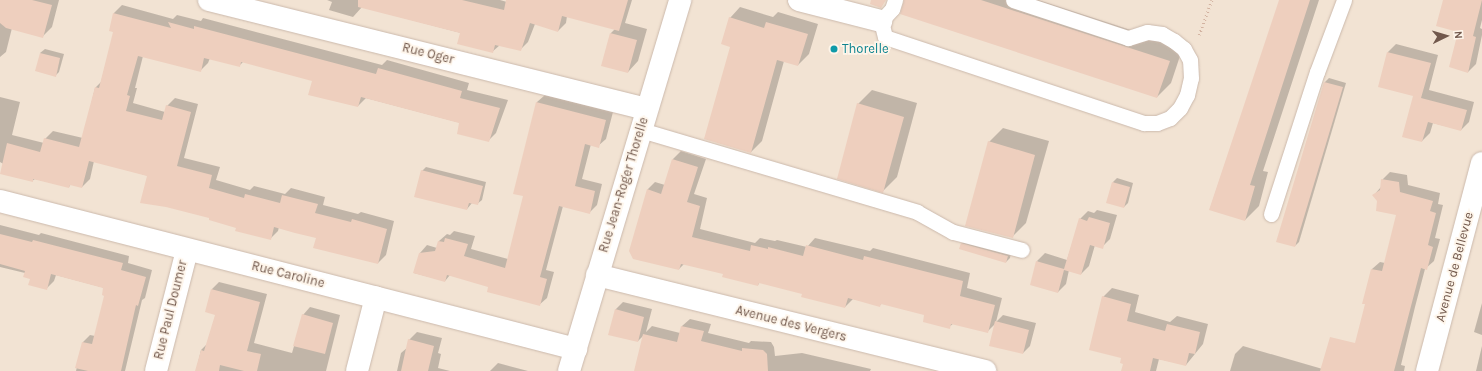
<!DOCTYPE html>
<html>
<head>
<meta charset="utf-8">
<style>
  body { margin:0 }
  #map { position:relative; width:1482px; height:371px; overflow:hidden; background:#fbf1e4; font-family:Karla,sans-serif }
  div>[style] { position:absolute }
  .residential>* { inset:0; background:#f2e3d3 }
  .shadow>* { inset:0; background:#0003 }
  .building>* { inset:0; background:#eecfbe }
  .path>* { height:2.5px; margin-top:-1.25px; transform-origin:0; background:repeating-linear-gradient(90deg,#d3b3a1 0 1px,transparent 0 4px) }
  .roads { filter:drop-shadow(0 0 1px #cbb9ac) drop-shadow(0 0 1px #cbb9ac) }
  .lane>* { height:15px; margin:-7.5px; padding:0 7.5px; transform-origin:7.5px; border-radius:7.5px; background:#fff }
  .street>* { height:22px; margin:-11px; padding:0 11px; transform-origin:11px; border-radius:11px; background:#fff }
  .dots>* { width:11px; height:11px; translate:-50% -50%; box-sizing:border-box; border:2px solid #fef5ea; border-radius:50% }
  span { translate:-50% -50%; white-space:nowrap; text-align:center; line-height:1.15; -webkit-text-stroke:3.5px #fef5ea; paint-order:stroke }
  .culture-label { font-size:13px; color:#0d838f }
  .left { translate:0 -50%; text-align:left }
  .street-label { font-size:13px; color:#71584c }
  .north { position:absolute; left:1426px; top:16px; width:40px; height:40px; -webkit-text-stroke:3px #fef5ea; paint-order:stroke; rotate:85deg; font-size:11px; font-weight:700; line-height:16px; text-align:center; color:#71584c }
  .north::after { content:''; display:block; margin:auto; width:14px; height:18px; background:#71584c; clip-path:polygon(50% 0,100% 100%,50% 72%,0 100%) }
</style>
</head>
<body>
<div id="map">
  <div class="residential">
    <i style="clip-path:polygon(0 0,1482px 0,1482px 371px,0 371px)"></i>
  </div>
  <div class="shadow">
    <i style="clip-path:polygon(0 0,59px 0,52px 27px,43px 36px,12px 28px,6px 52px,0 57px)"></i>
    <i style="clip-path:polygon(327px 0,500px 0,507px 2px,507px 0,632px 0,625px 23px,647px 29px,638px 61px,628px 72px,603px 65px,611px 33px,615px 29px,567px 16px,566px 23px,558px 31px,535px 24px,528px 42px,520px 50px,500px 45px,492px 52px,461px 33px,362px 7px,353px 17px,329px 10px,332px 2px)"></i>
    <i style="clip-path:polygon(905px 0,1038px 0,1183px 47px,1171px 83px,1157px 97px)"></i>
    <i style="clip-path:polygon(1280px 0,1319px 0,1263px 171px,1268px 172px,1259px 206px,1245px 220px,1210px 209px)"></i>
    <i style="clip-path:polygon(1444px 0,1482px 0,1482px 20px,1480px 28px,1482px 29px,1482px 35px,1476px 64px,1468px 72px,1459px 31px)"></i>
    <i style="clip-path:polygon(122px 5px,173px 19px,177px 15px,201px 21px,203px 18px,382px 65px,387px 60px,469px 83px,467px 90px,508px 100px,496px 133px,488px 141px,461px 123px,366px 98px,358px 106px,313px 80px,244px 61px,239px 66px,210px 58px,208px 63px,200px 71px,143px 56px,135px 88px,137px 88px,133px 103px,165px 112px,167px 106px,175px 98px,198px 104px,184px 158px,220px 167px,216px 180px,250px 190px,254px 186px,285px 194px,291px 188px,325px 197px,323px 205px,358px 214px,361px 212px,394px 221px,386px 255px,378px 263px,317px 237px,279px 227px,278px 231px,270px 239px,210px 217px,149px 176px,94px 161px,90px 179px,82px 187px,71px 184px,69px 187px,35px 179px,32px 181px,0 162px,0 97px,20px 102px,12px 135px,44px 143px,45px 139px,53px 131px,83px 138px,95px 88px,101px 82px,114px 32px,110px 30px,114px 13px)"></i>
    <i style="clip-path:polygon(740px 7px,773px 17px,778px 12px,818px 24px,809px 54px,798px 65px,784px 61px,762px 141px,751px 152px,731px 46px,730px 18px)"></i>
    <i style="clip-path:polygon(1396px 44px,1438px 55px,1429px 90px,1474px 102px,1469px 122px,1461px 130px,1433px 123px,1430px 133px,1422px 141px,1414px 95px,1379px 86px,1388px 52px)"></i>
    <i style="clip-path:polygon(45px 49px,64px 54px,59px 72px,55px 76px,40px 53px)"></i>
    <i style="clip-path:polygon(1329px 78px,1346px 83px,1299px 242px,1295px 246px,1325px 82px)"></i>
    <i style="clip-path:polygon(872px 90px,917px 103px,897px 177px,883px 191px,858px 104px)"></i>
    <i style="clip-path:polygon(545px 95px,613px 112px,606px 139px,598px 146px,591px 144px,582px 179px,602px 184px,597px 205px,589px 213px,563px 206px,546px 270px,554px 272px,547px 298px,539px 305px,489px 286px,450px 275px,445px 281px,414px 273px,420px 253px,427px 245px,437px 248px,439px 241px,447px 234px,450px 235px,454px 231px,475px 236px,471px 249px,508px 259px,524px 195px,537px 102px)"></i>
    <i style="clip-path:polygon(1003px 128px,1049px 141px,1026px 223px,1012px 237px,989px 142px)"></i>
    <i style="clip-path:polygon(681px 151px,706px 159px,694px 194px,707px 198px,700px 229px,755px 243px,760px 238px,775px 241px,777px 240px,807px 247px,815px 238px,870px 251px,873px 248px,970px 273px,967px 288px,1002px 298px,996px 322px,1003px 315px,1036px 323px,1030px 346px,1023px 353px,995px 324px,987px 332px,954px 323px,949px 327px,926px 314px,883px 303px,880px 305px,853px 299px,845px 307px,803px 293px,760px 282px,758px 285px,725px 273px,684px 264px,679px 269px,647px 190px,655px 182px,665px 185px,673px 159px)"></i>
    <i style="clip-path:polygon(426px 167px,486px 182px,482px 200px,477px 204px,472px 203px,467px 209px,422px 171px)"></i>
    <i style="clip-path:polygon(1390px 172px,1407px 175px,1408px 185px,1440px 193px,1438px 204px,1443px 205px,1435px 238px,1440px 239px,1434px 261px,1425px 269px,1415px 307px,1401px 365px,1405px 366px,1404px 371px,1363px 371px,1367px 304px,1372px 269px,1380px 262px,1385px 263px,1397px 214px,1378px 201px,1374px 195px,1381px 187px,1382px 180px)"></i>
    <i style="clip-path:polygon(1117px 178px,1133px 183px,1128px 203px,1124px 207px,1113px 182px)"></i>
    <i style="clip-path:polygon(1097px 210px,1117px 215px,1110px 239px,1102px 247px,1095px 245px,1089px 266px,1081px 274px,1069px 270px,1066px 284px,1058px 292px,1037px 261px,1045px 253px,1067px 260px,1080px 219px,1088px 211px,1094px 213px)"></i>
    <i style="clip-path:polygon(0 225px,39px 235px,41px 233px,129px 256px,128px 263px,152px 270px,145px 298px,142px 300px,125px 371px,76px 371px,83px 342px,90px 335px,95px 336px,105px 296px,105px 288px,56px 275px,54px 281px,47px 288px,25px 273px,0 267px)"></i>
    <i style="clip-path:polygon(966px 240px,1011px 252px,1010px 258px,1006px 262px,961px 244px)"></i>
    <i style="clip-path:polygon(219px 282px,267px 294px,254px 343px,292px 353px,303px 315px,310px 307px,340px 315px,326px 371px,196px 371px,201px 350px,207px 344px,216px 314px,212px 289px)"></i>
    <i style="clip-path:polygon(1112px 288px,1139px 295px,1135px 312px,1170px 322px,1177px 316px,1208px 324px,1203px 344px,1186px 365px,1159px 359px,1156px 371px,1122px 371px,1124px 364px,1103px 297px)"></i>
    <i style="clip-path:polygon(623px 302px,652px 309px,646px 332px,652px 326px,680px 333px,682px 326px,690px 319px,711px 324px,708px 333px,749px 343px,751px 341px,771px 342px,774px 347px,775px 356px,802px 353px,871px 369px,870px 371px,635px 371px,644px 335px,638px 341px,615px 310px)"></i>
    <i style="clip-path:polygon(1482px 303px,1482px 335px,1474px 332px)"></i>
    <i style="clip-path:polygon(417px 332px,442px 338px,438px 353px,441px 354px,438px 368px,450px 371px,397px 371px,401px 353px,408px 347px,409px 340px)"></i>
    <i style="clip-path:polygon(1243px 346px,1326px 370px,1326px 371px,1230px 371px,1235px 354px)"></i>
    <i style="clip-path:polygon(1482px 346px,1482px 371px,1476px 371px)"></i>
    <i style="clip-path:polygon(498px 363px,528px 371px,490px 371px)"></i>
  </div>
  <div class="building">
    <i style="clip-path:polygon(0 0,32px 0,52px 5px,43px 38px,6px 28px,0 23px)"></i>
    <i style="clip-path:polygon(358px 0,462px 0,504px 10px,506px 0,628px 0,619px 31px,562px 16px,558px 32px,530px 23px,521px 51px,495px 45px,493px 53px,457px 44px,460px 33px,358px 7px)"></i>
    <i style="clip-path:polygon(871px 0,886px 0,881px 8px,870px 4px)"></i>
    <i style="clip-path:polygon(904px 0,981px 0,1170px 61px,1157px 98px,900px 14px)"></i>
    <i style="clip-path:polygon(1279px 0,1310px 0,1250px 185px,1255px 186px,1245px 221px,1209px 210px)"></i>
    <i style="clip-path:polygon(1443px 0,1482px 0,1473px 36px,1476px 37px,1468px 73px,1449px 67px,1458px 32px,1436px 26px)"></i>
    <i style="clip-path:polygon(113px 13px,171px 28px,168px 22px,194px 29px,194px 26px,376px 74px,378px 68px,462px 91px,460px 98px,500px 108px,489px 142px,457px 134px,459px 123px,361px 97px,358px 107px,308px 95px,312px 81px,241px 62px,240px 67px,204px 58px,201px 72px,138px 56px,127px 95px,130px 96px,126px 111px,162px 120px,166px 105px,191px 112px,177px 166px,212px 175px,209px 188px,244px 198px,245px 194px,280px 203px,282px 195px,318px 204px,315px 213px,351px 222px,352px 219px,387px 229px,378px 264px,313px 248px,316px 238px,295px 233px,274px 227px,271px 240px,235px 231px,236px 228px,209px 220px,209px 218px,166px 207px,140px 203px,147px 176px,89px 161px,82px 188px,70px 185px,69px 188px,33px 179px,33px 182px,0 174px,7px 143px,40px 152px,44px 138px,79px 147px,95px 87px,99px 88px,113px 32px,109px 31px)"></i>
    <i style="clip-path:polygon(729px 17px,764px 28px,766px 22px,808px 34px,798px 66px,777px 60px,751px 153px,704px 139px,730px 47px,721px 44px)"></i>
    <i style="clip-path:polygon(610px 33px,637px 40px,628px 73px,601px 66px)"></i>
    <i style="clip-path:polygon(1387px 52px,1431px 63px,1421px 98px,1467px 110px,1461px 131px,1428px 122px,1422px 142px,1402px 137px,1413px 96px,1378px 87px)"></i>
    <i style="clip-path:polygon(40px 53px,60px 58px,56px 77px,35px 71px)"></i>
    <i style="clip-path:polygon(1324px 82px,1343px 87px,1295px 247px,1276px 242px)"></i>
    <i style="clip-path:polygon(536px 102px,606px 120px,599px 148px,585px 144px,575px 186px,595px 191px,590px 214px,559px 206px,540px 277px,547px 279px,540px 306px,487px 292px,488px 287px,447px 275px,445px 282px,413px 273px,419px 253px,435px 251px,438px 241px,444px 242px,445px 238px,468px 244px,464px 256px,505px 268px,523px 196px,513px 194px)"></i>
    <i style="clip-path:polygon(857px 103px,904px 117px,883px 193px,837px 179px)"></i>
    <i style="clip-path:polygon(988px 141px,1035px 155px,1013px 238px,965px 226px)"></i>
    <i style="clip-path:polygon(672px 159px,698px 167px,687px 202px,700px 206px,692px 237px,750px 251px,751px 245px,768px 249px,768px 247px,803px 256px,806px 245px,863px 260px,864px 256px,963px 281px,960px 296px,995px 305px,988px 333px,951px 324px,950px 329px,923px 322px,924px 315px,881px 304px,880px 307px,848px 298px,845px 308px,801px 297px,802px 294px,759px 283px,758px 286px,722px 277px,723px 274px,681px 264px,679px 270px,633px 259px,629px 251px,647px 189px,661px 194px)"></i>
    <i style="clip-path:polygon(421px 170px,483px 186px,478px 205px,469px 203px,467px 210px,414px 197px)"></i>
    <i style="clip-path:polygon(1381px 179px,1399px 182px,1400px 192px,1433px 201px,1430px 211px,1436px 213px,1428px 245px,1433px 247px,1427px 270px,1421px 268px,1394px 371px,1320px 371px,1330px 337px,1355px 343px,1365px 304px,1362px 304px,1371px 269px,1382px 271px,1396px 215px,1376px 211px,1377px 201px,1372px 195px,1380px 190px)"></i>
    <i style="clip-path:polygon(1112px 182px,1130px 187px,1124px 208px,1106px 203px)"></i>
    <i style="clip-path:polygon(1089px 217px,1110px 223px,1103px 249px,1090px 245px,1081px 275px,1064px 270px,1058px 293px,1030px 285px,1036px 261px,1064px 269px,1079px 218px,1087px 221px)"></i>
    <i style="clip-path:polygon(0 234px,32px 242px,33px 240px,123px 263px,121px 270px,146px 277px,138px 306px,136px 305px,121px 371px,88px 371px,75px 368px,82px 342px,92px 344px,104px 296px,102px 295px,103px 288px,51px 274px,47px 290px,28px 285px,30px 279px,23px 277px,25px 271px,0 264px)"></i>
    <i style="clip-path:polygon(961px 243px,1008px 256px,1006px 263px,959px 249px)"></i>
    <i style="clip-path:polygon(211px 289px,260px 302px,247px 351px,261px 354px,257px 371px,244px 371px,220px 365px,219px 371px,195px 371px,201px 350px,204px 351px,215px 315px,205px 312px)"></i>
    <i style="clip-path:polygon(1102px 296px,1131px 304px,1127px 321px,1165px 331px,1167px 324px,1200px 332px,1195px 354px,1189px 353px,1186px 366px,1153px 358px,1150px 371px,1121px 371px,1123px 364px,1120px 363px,1121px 358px,1089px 350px)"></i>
    <i style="clip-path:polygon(615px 309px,644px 317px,638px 342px,608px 335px)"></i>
    <i style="clip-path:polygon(302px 314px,333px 323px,325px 354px,293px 346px)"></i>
    <i style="clip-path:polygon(995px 321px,1029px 330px,1023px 354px,989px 346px)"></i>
    <i style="clip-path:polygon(681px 326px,704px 331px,701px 341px,742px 351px,742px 348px,763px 350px,767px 354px,768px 371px,634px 371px,643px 334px,677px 342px)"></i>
    <i style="clip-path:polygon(408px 339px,434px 346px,428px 371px,401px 371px)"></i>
  </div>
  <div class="path">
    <i style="left:1199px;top:35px;width:37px;rotate:-70deg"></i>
  </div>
  <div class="roads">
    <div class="lane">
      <i style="left:895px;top:0;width:9px;rotate:108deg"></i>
      <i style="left:892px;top:9px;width:16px;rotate:133deg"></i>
      <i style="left:881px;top:21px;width:16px;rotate:76deg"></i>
      <i style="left:885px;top:37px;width:273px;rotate:18.4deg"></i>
      <i style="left:1144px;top:123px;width:13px"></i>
      <i style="left:1157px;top:123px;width:14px;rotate:-21deg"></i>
      <i style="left:1170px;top:118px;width:14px;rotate:-45deg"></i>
      <i style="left:1180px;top:108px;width:15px;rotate:-62deg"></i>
      <i style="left:1187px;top:95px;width:17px;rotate:-77deg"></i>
      <i style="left:1191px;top:78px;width:18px;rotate:-93deg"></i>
      <i style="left:1190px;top:60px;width:13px;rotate:-119deg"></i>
      <i style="left:1184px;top:49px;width:13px;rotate:-141deg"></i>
      <i style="left:1174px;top:41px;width:14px;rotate:-150deg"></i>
      <i style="left:1162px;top:34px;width:15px;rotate:-172deg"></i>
      <i style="left:1147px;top:32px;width:20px;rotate:162deg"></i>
      <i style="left:1128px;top:38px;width:121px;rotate:-161.7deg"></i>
      <i style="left:641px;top:130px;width:288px;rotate:16.5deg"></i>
      <i style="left:917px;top:212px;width:41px;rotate:29.1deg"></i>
      <i style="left:953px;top:232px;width:71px;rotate:14.6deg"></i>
      <i style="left:1271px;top:214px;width:149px;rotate:-72.1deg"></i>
      <i style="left:1317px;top:72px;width:77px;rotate:-69.4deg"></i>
    </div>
    <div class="street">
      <i style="left:209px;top:0;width:451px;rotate:14deg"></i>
      <i style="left:799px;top:0;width:85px;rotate:14.4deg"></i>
      <i style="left:0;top:201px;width:595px;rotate:14.41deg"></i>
      <i style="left:597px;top:275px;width:400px;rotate:13.9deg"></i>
      <i style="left:156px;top:371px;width:125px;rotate:-75.6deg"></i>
      <i style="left:357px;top:371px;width:76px;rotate:-75.6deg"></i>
      <i style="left:569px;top:371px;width:387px;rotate:-73.3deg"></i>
      <i style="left:1427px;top:371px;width:215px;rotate:-75.2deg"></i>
    </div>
  </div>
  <div class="dots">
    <i style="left:834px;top:49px;background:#0f9aa8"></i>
  </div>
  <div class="culture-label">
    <span class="left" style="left:842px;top:49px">Thorelle</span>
  </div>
  <div class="street-label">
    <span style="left:428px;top:54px;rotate:14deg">Rue Oger</span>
    <span style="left:624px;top:185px;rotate:-73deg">Rue Jean-Roger Thorelle</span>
    <span style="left:1455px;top:267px;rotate:-75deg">Avenue de Bellevue</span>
    <span style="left:288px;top:275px;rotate:14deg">Rue Caroline</span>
    <span style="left:171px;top:310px;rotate:-76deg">Rue Paul Doumer</span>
    <span style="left:791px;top:324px;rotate:14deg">Avenue des Vergers</span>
  </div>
  <div class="north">N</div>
</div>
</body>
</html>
